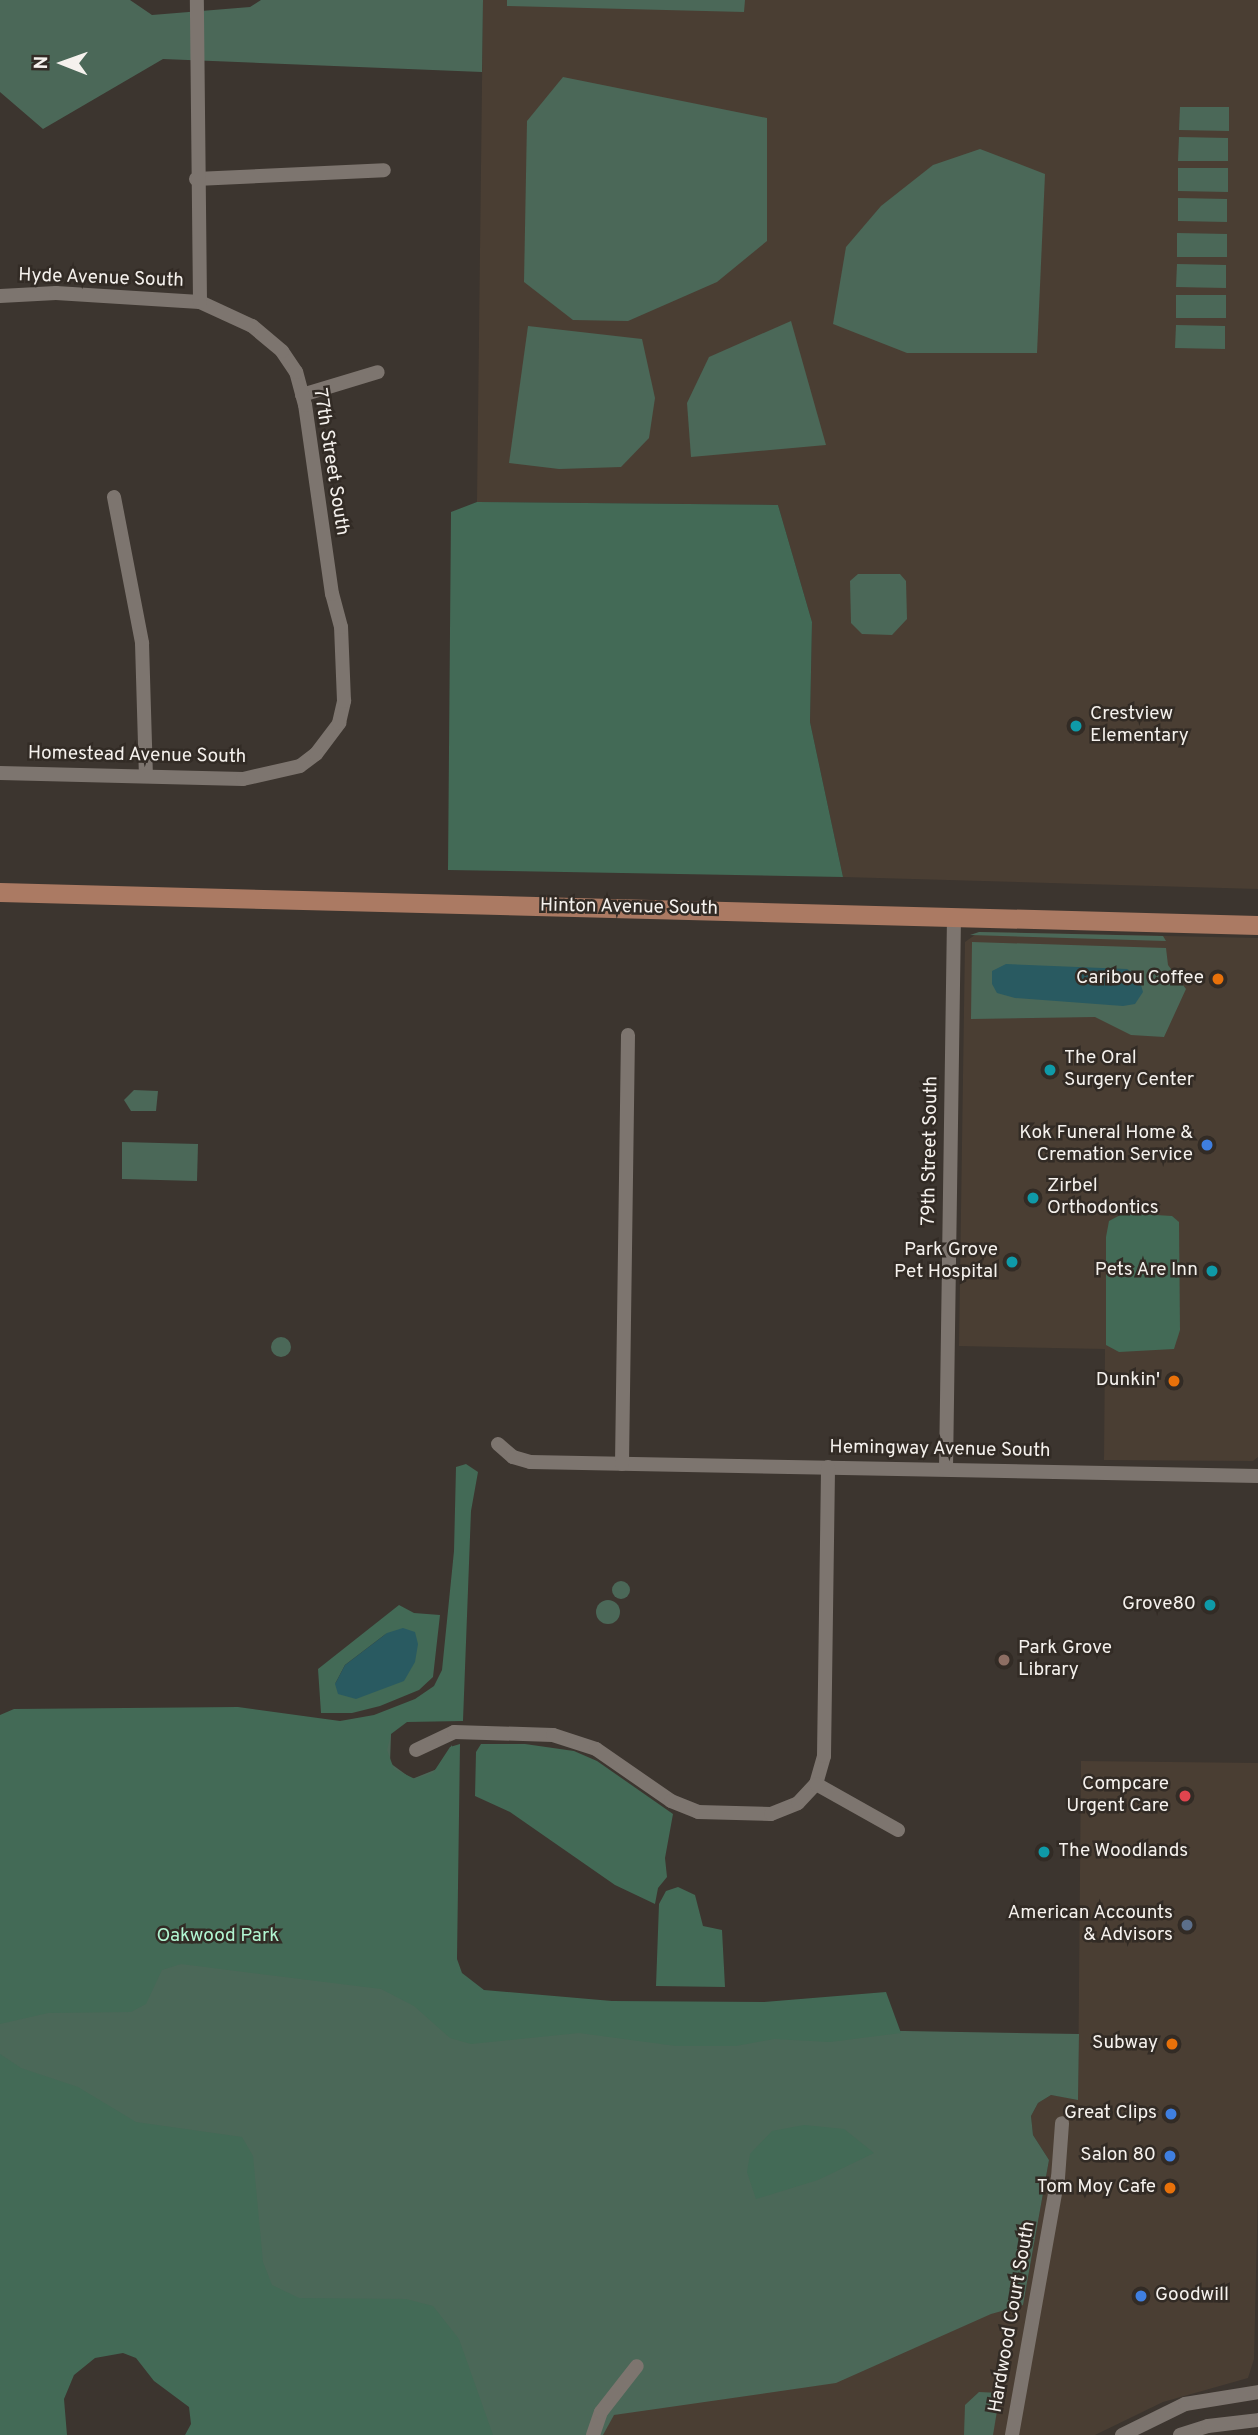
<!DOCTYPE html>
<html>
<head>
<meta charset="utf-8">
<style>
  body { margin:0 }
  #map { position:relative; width:1258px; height:2435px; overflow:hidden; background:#3c352f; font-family:Overpass,sans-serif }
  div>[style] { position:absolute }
  .built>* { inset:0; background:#4a3e33 }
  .green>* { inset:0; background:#4b6858 }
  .round { border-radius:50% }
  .forest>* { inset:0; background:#436a56 }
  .water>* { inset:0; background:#295a61 }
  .minor>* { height:14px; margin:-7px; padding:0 7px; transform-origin:7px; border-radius:7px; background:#7d756f }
  .major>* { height:19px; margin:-9.5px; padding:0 9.5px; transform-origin:9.5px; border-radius:9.5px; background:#ab7a63 }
  .dots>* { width:19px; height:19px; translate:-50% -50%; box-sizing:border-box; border:4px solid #322b25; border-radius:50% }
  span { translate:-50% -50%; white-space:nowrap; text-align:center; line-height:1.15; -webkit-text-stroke:5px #322b25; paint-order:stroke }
  .street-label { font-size:19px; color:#f5f1ed }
  .poi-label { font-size:19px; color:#f5f1ed }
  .left { translate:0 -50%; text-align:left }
  .right { translate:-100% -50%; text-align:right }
  .park-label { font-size:19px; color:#b1f5d1 }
  .north { position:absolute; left:28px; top:28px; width:70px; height:70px; -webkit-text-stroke:5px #322b25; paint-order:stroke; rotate:271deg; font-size:19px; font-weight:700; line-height:28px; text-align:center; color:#f5f1ed }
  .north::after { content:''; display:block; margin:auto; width:24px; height:32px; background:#f5f1ed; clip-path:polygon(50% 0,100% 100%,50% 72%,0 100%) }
</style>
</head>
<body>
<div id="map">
  <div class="built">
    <i style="clip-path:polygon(483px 0,1258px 0,1258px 889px,843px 877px,810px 722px,812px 622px,778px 505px,477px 502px)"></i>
    <i style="clip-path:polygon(979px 932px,1258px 938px,1258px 1457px,1253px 1461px,1104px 1460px,1105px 1349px,959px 1346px,965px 942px)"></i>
    <i style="clip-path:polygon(1081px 1761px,1258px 1763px,1258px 2190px,1254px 2359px,1248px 2378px,1163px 2402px,1095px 2435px,603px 2435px,611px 2415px,841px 2380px,1025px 2294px,1049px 2160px,1033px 2135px,1031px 2116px,1038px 2103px,1051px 2095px,1078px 2099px)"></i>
  </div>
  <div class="green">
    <i style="clip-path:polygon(0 0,130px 0,152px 15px,250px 7px,261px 0,483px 0,482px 72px,163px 59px,43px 129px,0 92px)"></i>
    <i style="clip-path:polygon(507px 0,745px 0,744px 12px,507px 6px)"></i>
    <i style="clip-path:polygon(563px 77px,767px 118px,767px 241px,717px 282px,628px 321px,573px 320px,524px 282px,527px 121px)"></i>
    <i style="clip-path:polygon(1180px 107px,1229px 107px,1229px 131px,1179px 130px)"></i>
    <i style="clip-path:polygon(1179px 137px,1228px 138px,1228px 161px,1178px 161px)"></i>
    <i style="clip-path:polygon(980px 149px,1045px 174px,1037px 353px,907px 353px,833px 324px,846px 247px,881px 206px,933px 165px)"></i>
    <i style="clip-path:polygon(1178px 168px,1228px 168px,1228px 192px,1178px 191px)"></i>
    <i style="clip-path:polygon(1178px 198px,1227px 199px,1227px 222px,1178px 221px)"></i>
    <i style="clip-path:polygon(1177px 233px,1227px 234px,1227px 257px,1177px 257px)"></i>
    <i style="clip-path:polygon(1177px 264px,1226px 265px,1226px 288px,1176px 287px)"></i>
    <i style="clip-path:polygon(1176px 295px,1226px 295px,1226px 318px,1176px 318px)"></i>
    <i style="clip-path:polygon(791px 321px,826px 445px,691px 457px,687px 403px,709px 357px)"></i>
    <i style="clip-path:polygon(1176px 325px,1225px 326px,1225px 349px,1175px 348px)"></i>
    <i style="clip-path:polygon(528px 326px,642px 339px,655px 398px,649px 438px,621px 467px,559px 469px,509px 463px)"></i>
    <i style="clip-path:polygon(858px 574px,900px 574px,906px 581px,907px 619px,892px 635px,862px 634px,851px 623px,850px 581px)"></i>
    <i style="clip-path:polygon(979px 932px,1163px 936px,1166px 941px,970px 935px)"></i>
    <i style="clip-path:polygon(972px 942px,1166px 948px,1168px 965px,1186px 989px,1164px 1037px,1131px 1035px,1095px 1017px,971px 1019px)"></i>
    <i style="clip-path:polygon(134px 1090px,158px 1091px,156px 1111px,131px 1111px,124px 1100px)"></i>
    <i style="clip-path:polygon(122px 1142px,198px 1144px,197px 1181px,122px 1179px)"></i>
    <i class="round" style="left:271px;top:1337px;width:20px;height:20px"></i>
    <i class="round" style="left:612px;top:1581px;width:18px;height:18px"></i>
    <i class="round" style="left:596px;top:1600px;width:24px;height:24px"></i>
    <i style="clip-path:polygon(0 1727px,391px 1734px,390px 1763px,412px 1779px,437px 1769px,452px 1745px,453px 2023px,1079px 2034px,1078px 2100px,1051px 2095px,1038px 2103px,1031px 2116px,1033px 2135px,1049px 2160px,1023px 2305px,991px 2314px,836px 2383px,614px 2415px,603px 2435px,393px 2435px,240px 2336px,0 2140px)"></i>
    <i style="clip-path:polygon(979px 2392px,1000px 2393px,993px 2435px,964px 2435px,965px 2405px)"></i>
  </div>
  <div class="forest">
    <i style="clip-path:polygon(477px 502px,778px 505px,812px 622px,810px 722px,843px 877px,448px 870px,451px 512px)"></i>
    <i style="clip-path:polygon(1124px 1213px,1172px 1216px,1179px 1222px,1180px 1330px,1174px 1349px,1119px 1352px,1106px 1345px,1106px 1237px,1109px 1221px)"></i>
    <i style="clip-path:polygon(466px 1464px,478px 1472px,471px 1511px,463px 1721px,407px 1722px,391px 1734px,387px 1750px,394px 1769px,415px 1779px,433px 1773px,450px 1747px,460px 1744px,457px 1959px,462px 1973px,484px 1990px,612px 2001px,764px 2002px,886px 1992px,901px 2033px,830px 2042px,774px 2039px,736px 2046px,676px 2046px,579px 2033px,471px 2044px,450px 2038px,414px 2006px,381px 1989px,181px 1964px,162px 1970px,146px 2004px,131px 2012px,48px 2013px,0 2024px,0 1715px,14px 1709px,238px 1707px,340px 1721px,374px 1715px,415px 1699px,434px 1686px,442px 1670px,454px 1551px,456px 1467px)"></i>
    <i style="clip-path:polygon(evenodd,399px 1605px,414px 1613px,440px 1615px,433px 1677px,419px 1690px,380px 1706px,352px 1713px,321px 1713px,318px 1669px,399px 1605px,387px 1633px,335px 1684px,345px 1665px,387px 1633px)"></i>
    <i style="clip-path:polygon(481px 1744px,525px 1744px,574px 1751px,597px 1761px,673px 1814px,665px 1858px,667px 1877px,658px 1888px,655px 1904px,615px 1885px,510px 1812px,475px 1796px,476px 1752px)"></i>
    <i style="clip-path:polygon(678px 1887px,695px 1895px,703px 1926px,722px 1930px,725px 1987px,656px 1986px,659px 1904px,666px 1891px)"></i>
    <i style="clip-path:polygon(0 2054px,21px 2068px,78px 2087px,136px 2122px,242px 2137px,253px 2156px,263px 2262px,272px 2285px,299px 2298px,406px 2299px,433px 2306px,459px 2339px,493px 2435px,185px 2435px,191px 2424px,189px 2407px,154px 2381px,136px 2358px,123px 2353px,95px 2358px,74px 2375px,64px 2399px,67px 2435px,0 2435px)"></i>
    <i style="clip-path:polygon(804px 2125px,844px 2129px,874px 2153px,818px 2180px,756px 2199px,747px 2172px,750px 2154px,772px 2131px)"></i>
  </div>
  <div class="water">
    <i style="clip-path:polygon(1006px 964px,1127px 969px,1138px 975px,1143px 992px,1135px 1004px,1123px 1006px,1015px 998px,997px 993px,992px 984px,992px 971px)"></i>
    <i style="clip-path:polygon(403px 1628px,415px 1632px,418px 1644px,415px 1662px,404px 1681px,356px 1699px,338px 1694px,335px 1684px,345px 1665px,387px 1633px)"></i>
  </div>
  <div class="minor">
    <i style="left:196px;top:179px;width:188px;rotate:-2.7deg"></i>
    <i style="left:0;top:296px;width:56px;rotate:-3.1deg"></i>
    <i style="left:56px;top:293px;width:144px;rotate:3.6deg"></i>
    <i style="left:302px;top:395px;width:79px;rotate:-16.8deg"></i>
    <i style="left:114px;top:497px;width:149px;rotate:79.1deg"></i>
    <i style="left:142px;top:643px;width:133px;rotate:88.3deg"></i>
    <i style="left:0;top:773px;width:243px;rotate:1.4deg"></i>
    <i style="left:243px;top:779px;width:58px;rotate:-12.8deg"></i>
    <i style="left:300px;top:766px;width:20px;rotate:-37deg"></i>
    <i style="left:316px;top:754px;width:39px;rotate:-53deg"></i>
    <i style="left:339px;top:723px;width:23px;rotate:-77deg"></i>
    <i style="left:344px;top:701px;width:74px;rotate:-92.3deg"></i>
    <i style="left:341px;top:627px;width:34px;rotate:-105deg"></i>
    <i style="left:332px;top:594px;width:191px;rotate:-98.1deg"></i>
    <i style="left:305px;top:405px;width:34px;rotate:-105deg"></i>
    <i style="left:296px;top:372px;width:25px;rotate:-124deg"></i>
    <i style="left:282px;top:351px;width:39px;rotate:-140deg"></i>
    <i style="left:252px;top:326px;width:57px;rotate:-155.2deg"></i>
    <i style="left:200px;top:302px;width:302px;rotate:-90.6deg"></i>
    <i style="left:498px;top:1444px;width:20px;rotate:41deg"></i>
    <i style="left:513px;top:1457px;width:18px;rotate:16deg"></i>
    <i style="left:530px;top:1462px;width:728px;rotate:1.1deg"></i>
    <i style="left:622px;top:1464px;width:429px;rotate:-89.2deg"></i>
    <i style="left:946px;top:1469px;width:552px;rotate:-89.17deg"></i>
    <i style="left:416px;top:1750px;width:42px;rotate:-25.3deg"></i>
    <i style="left:454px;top:1732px;width:99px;rotate:1.7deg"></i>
    <i style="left:553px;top:1735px;width:45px;rotate:18deg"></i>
    <i style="left:596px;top:1749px;width:91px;rotate:34.7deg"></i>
    <i style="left:671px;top:1801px;width:29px;rotate:22deg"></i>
    <i style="left:698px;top:1812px;width:73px;rotate:1.6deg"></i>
    <i style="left:771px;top:1814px;width:29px;rotate:-22deg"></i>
    <i style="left:798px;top:1803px;width:26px;rotate:-47deg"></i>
    <i style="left:816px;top:1784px;width:29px;rotate:-74deg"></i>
    <i style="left:824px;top:1756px;width:289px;rotate:-89.2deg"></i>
    <i style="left:816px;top:1784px;width:94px;rotate:29.3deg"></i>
    <i style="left:593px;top:2435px;width:24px;rotate:-71deg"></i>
    <i style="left:601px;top:2412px;width:58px;rotate:-52deg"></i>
    <i style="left:1012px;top:2435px;width:261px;rotate:-79.9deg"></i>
    <i style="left:1058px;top:2178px;width:55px;rotate:-85.8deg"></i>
    <i style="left:1122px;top:2435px;width:70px;rotate:-26.2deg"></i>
    <i style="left:1185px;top:2404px;width:74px;rotate:-9.3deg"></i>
    <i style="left:1180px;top:2435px;width:29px;rotate:-18deg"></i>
    <i style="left:1208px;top:2426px;width:50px;rotate:-6.8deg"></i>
  </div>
  <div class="major">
    <i style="left:0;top:892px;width:1258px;rotate:1.5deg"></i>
  </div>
  <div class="dots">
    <i style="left:1076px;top:726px;background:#0f9aa8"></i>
    <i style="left:1218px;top:979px;background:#e8710a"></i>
    <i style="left:1050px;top:1070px;background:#0f9aa8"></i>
    <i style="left:1207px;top:1145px;background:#3f7fe0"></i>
    <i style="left:1033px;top:1198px;background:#0f9aa8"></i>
    <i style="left:1012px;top:1262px;background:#0f9aa8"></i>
    <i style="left:1212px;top:1271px;background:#0f9aa8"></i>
    <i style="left:1174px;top:1381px;background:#e8710a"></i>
    <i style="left:1210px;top:1605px;background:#0f9aa8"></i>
    <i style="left:1004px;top:1660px;background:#8d6e63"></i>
    <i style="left:1185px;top:1796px;background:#e0444e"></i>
    <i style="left:1044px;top:1852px;background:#0f9aa8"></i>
    <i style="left:1187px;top:1925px;background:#5c6f8a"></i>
    <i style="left:1172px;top:2044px;background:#e8710a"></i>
    <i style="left:1171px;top:2114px;background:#3f7fe0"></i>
    <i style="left:1170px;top:2156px;background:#3f7fe0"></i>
    <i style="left:1170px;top:2188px;background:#e8710a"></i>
    <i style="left:1141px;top:2296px;background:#3f7fe0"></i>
  </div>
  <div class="street-label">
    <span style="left:101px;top:279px;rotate:2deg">Hyde Avenue South</span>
    <span style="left:330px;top:462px;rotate:81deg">77th Street South</span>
    <span style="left:137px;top:756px;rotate:1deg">Homestead Avenue South</span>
    <span style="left:629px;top:908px;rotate:1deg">Hinton Avenue South</span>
    <span style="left:931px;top:1151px;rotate:-89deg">79th Street South</span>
    <span style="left:940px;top:1450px;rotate:1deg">Hemingway Avenue South</span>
    <span style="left:1013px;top:2317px;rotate:-80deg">Hardwood Court South</span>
  </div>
  <div class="poi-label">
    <span class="left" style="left:1090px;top:726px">Crestview<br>Elementary</span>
    <span class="right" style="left:1204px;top:979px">Caribou Coffee</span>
    <span class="left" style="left:1064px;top:1070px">The Oral<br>Surgery Center</span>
    <span class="right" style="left:1193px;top:1145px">Kok Funeral Home &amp;<br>Cremation Service</span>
    <span class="left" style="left:1047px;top:1198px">Zirbel<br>Orthodontics</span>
    <span class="right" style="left:998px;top:1262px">Park Grove<br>Pet Hospital</span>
    <span class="right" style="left:1198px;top:1271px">Pets Are Inn</span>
    <span class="right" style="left:1160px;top:1381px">Dunkin'</span>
    <span class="right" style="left:1196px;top:1605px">Grove80</span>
    <span class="left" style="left:1018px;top:1660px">Park Grove<br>Library</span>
    <span class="right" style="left:1169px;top:1796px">Compcare<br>Urgent Care</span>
    <span class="left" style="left:1058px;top:1852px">The Woodlands</span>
    <span class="right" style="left:1173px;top:1925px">American Accounts<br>&amp; Advisors</span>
    <span class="right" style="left:1158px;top:2044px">Subway</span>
    <span class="right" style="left:1157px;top:2114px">Great Clips</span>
    <span class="right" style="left:1156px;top:2156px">Salon 80</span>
    <span class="right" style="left:1156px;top:2188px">Tom Moy Cafe</span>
    <span class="left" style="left:1155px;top:2296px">Goodwill</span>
  </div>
  <div class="park-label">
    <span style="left:218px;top:1937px">Oakwood Park</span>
  </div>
  <div class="north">N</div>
</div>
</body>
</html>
